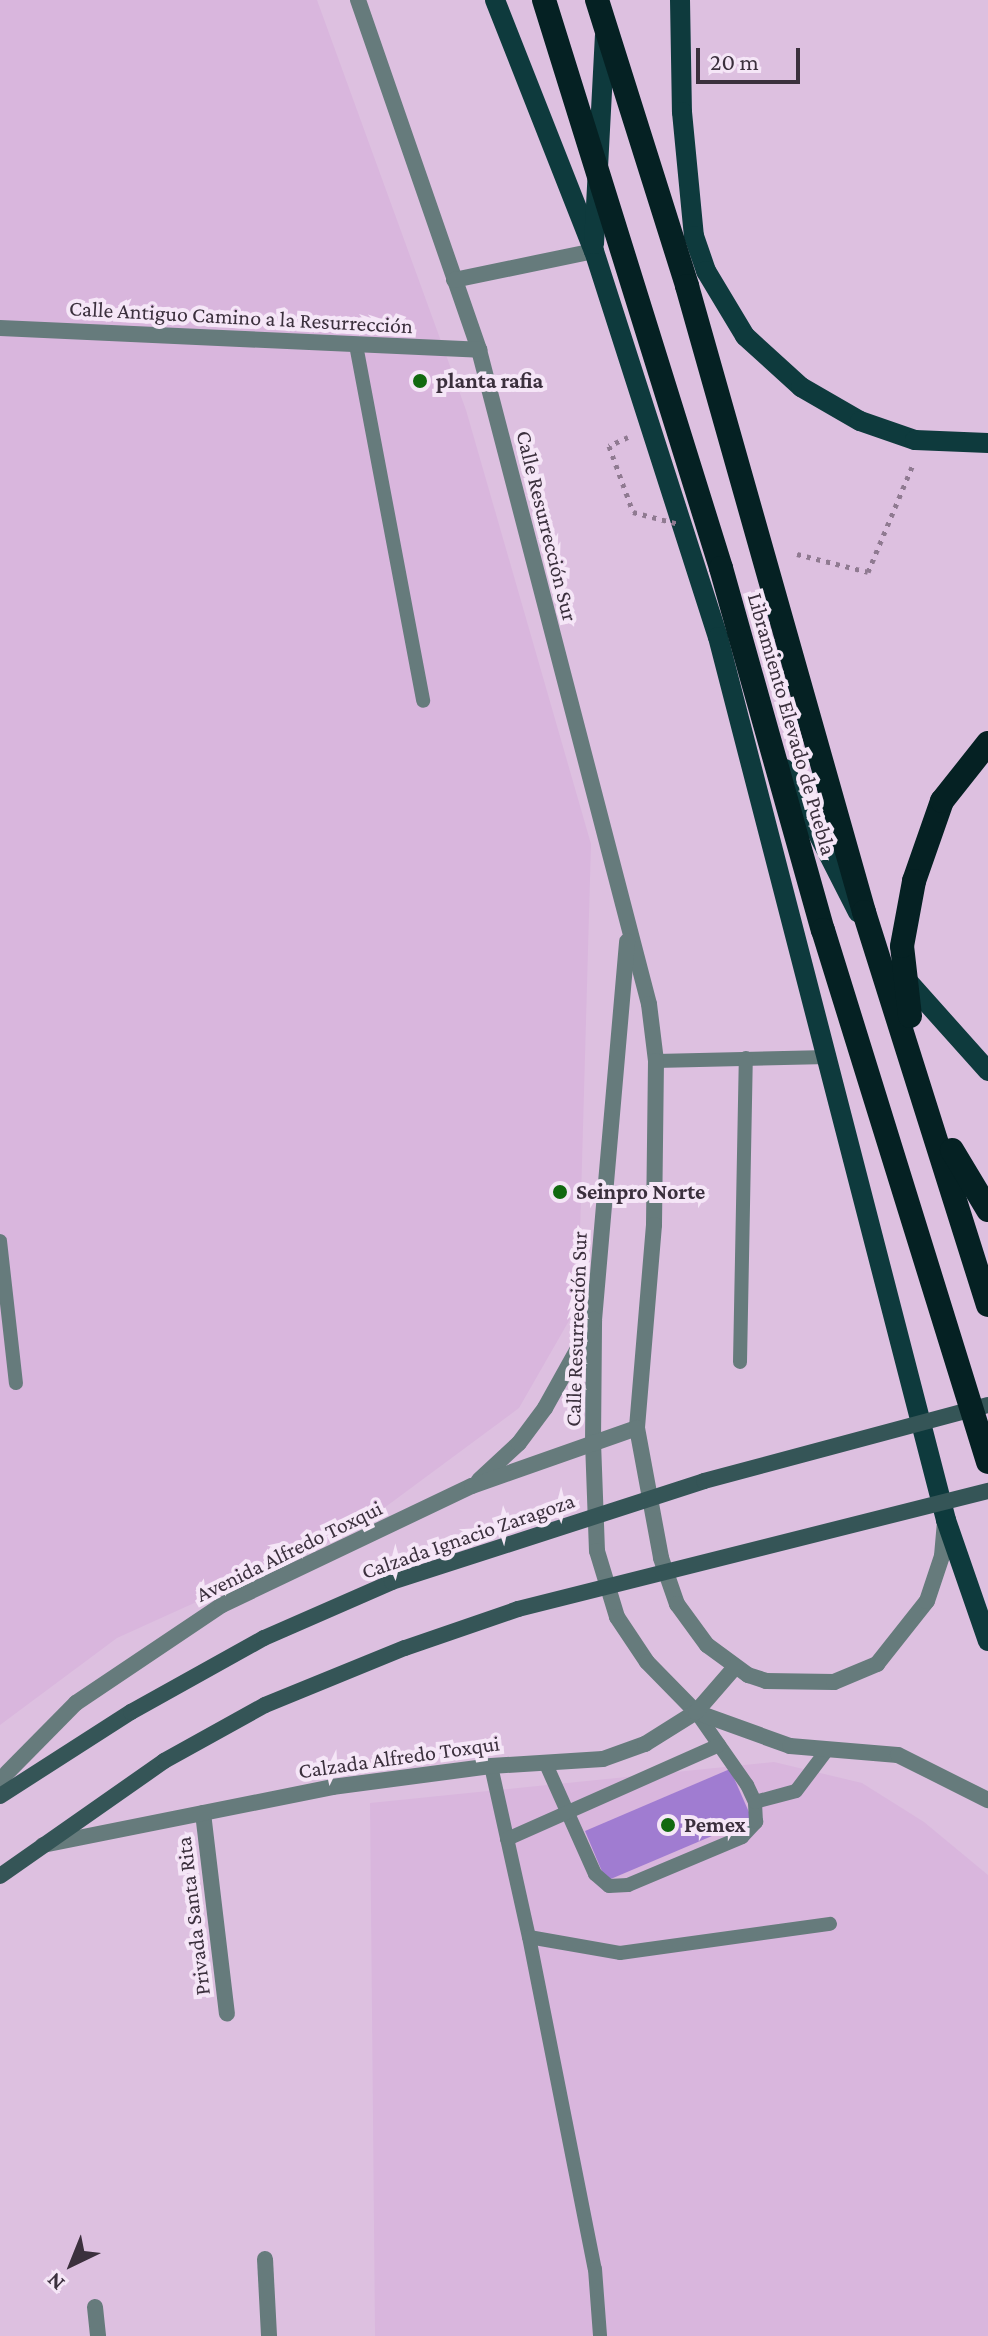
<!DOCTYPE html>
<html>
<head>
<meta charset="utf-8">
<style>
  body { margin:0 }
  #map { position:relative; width:988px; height:2336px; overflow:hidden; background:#ddc0e0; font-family:"Crimson Pro",serif }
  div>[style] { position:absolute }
  .built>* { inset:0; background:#d9b6dd }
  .building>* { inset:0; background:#a07cd1 }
  .path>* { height:5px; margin-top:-2.5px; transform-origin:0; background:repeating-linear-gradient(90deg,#8f7a91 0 4px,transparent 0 10px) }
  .service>* { height:14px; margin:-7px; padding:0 7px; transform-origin:7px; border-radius:7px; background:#667b7c }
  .minor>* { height:16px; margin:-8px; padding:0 8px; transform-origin:8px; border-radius:8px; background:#667b7c }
  .tertiary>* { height:16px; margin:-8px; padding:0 8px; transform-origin:8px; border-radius:8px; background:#667b7c }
  .secondary>* { height:16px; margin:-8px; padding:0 8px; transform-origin:8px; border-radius:8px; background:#355557 }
  .primary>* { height:20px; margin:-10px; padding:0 10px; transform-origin:10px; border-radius:10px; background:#0e3a3d }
  .motorway>* { height:24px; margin:-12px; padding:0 12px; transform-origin:12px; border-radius:12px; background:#052123 }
  .path-bridge>* { height:5px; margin-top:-2.5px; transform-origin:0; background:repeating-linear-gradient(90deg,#8f7a91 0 4px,transparent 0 10px) }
  .secondary-bridge>* { height:16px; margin:-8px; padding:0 8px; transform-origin:8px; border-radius:8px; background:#355557 }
  .motorway-bridge>* { height:24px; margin:-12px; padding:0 12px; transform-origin:12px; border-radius:12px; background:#052123 }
  .dots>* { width:22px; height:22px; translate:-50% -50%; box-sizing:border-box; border:4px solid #f5e6f7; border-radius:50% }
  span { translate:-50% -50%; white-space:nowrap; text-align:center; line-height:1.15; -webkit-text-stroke:8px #f5e6f7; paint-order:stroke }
  .street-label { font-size:22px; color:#3b303d }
  .poi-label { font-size:22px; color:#3b303d; font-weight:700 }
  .left { translate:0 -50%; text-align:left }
  .north { position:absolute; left:32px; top:2224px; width:80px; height:80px; -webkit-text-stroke:6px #f5e6f7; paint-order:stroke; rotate:223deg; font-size:22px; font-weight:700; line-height:32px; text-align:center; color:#3b303d }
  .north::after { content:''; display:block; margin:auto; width:28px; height:36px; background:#3b303d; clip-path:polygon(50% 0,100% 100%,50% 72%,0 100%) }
  .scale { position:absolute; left:696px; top:48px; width:104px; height:36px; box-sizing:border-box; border:4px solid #3b303d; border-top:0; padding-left:10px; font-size:24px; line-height:28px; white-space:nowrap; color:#3b303d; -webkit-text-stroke:6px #f5e6f7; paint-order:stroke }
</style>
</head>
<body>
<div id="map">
  <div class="built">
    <i style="clip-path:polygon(0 0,317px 0,466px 410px,591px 844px,578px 1305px,519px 1408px,353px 1531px,117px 1638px,0 1725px)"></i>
    <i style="clip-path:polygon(774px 1762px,862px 1783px,924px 1822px,988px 1875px,988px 2336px,375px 2336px,370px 1803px)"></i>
  </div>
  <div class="building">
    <i style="clip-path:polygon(730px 1769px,752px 1819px,606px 1881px,585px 1831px)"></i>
  </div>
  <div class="path">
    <i style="left:628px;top:437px;width:21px;rotate:155deg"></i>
    <i style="left:609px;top:446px;width:70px;rotate:70deg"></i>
    <i style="left:797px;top:554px;width:73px;rotate:14.2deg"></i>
    <i style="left:868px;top:572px;width:114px;rotate:-67.3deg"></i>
  </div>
  <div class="service">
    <i style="left:356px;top:345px;width:362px;rotate:79.3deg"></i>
    <i style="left:656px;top:1061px;width:172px;rotate:-1.3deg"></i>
    <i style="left:0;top:1241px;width:143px;rotate:83.6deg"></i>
    <i style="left:740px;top:1362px;width:304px;rotate:-88.9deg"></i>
    <i style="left:545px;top:1762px;width:123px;rotate:65.9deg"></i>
    <i style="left:595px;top:1874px;width:18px;rotate:41deg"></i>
    <i style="left:609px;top:1886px;width:19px;rotate:-3deg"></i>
    <i style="left:628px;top:1885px;width:124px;rotate:-22.8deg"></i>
    <i style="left:742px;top:1837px;width:21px;rotate:-47deg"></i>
    <i style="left:756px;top:1822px;width:20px;rotate:-93deg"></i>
    <i style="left:755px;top:1802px;width:19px;rotate:-115deg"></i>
    <i style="left:747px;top:1785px;width:89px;rotate:-124.9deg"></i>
    <i style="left:491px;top:1766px;width:175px;rotate:77.5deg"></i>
    <i style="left:529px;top:1937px;width:92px;rotate:10deg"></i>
    <i style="left:620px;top:1953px;width:212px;rotate:-7.9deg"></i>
    <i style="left:755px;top:1802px;width:42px;rotate:-15deg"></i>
    <i style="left:796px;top:1791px;width:51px;rotate:-52.9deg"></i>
    <i style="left:507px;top:1839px;width:232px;rotate:-23.9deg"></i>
    <i style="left:529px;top:1937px;width:338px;rotate:78.8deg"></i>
    <i style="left:595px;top:2269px;width:67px;rotate:85.7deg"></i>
  </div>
  <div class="minor">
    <i style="left:358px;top:0;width:370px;rotate:70.9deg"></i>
    <i style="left:479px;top:350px;width:676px;rotate:75.43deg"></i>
    <i style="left:649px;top:1004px;width:57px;rotate:83deg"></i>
    <i style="left:656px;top:1061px;width:164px;rotate:90.7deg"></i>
    <i style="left:654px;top:1225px;width:204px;rotate:94.8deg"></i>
    <i style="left:454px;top:280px;width:143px;rotate:-11.7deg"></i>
    <i style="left:0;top:328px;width:480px;rotate:2.6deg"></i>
    <i style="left:593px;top:1442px;width:122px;rotate:-89.5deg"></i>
    <i style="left:594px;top:1320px;width:380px;rotate:-85deg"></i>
    <i style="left:203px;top:1813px;width:202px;rotate:83.2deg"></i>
    <i style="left:265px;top:2259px;width:77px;rotate:87deg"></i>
    <i style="left:95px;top:2307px;width:29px;rotate:84deg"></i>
  </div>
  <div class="tertiary">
    <i style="left:593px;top:1442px;width:109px;rotate:87.9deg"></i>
    <i style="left:597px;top:1551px;width:69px;rotate:73.1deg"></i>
    <i style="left:617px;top:1617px;width:54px;rotate:56.3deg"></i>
    <i style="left:647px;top:1662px;width:70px;rotate:45.6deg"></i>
    <i style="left:696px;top:1712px;width:100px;rotate:19.9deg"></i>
    <i style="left:790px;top:1746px;width:108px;rotate:4.8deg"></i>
    <i style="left:898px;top:1755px;width:101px;rotate:26.6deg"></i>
    <i style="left:479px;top:1480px;width:54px;rotate:-42.8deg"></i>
    <i style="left:519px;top:1443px;width:44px;rotate:-53.4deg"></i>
    <i style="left:545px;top:1408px;width:101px;rotate:-60.9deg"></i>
    <i style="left:0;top:1780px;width:108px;rotate:-45.4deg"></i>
    <i style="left:76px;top:1703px;width:176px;rotate:-33.9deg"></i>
    <i style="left:222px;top:1605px;width:277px;rotate:-25.5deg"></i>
    <i style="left:472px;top:1486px;width:175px;rotate:-19.4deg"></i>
    <i style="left:637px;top:1428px;width:132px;rotate:79.5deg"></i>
    <i style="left:661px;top:1558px;width:49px;rotate:70.8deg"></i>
    <i style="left:677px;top:1604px;width:51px;rotate:53.8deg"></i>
    <i style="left:707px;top:1645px;width:51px;rotate:36.2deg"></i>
    <i style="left:748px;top:1675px;width:19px;rotate:18deg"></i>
    <i style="left:766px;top:1681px;width:68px;rotate:0.8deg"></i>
    <i style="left:834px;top:1682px;width:47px;rotate:-22.7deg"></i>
    <i style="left:877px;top:1664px;width:80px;rotate:-51.6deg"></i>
    <i style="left:927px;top:1601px;width:47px;rotate:-71.6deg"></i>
    <i style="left:942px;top:1556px;width:33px;rotate:-85deg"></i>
    <i style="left:43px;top:1845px;width:295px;rotate:-11.3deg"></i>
    <i style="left:332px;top:1787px;width:160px;rotate:-7.5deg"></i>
    <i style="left:491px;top:1766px;width:112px;rotate:-3.6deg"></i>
    <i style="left:603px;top:1759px;width:45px;rotate:-19.7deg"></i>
    <i style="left:645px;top:1744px;width:60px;rotate:-32.1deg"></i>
    <i style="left:696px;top:1712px;width:60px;rotate:-49.1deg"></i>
  </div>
  <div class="secondary">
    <i style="left:0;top:1796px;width:156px;rotate:-32.7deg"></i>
    <i style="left:131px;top:1712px;width:152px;rotate:-29.1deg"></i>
    <i style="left:264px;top:1638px;width:140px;rotate:-23.6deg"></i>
    <i style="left:0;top:1876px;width:200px;rotate:-35deg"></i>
    <i style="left:164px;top:1761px;width:115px;rotate:-29deg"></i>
    <i style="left:265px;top:1705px;width:151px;rotate:-22.2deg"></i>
  </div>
  <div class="primary">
    <i style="left:495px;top:0;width:270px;rotate:68.5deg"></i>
    <i style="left:594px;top:251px;width:405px;rotate:72.2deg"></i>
    <i style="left:718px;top:637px;width:912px;rotate:75.52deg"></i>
    <i style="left:946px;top:1520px;width:128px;rotate:70.9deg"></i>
    <i style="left:680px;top:0;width:112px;rotate:89deg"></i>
    <i style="left:682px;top:112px;width:125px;rotate:84.5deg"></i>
    <i style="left:694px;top:236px;width:37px;rotate:71deg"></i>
    <i style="left:706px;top:271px;width:76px;rotate:59deg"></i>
    <i style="left:745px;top:336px;width:76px;rotate:42.3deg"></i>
    <i style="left:801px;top:387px;width:68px;rotate:30deg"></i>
    <i style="left:860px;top:421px;width:58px;rotate:19.1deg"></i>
    <i style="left:915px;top:440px;width:73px;rotate:2.4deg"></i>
    <i style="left:594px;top:244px;width:208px;rotate:-87deg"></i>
    <i style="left:785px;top:769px;width:161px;rotate:63deg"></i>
    <i style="left:904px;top:977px;width:126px;rotate:48.2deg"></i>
  </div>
  <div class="motorway">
    <i style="left:914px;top:881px;width:85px;rotate:-70.7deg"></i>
    <i style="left:942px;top:801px;width:74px;rotate:-51.6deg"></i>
  </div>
  <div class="path-bridge">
    <i style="left:633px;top:512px;width:48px;rotate:14.6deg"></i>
  </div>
  <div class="secondary-bridge">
    <i style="left:392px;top:1582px;width:328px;rotate:-17.9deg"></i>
    <i style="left:704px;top:1481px;width:294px;rotate:-15deg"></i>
    <i style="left:405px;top:1648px;width:120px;rotate:-19deg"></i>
    <i style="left:518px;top:1609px;width:485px;rotate:-14.1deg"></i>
  </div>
  <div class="motorway-bridge">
    <i style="left:544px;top:0;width:595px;rotate:72.69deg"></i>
    <i style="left:721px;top:568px;width:376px;rotate:74.3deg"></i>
    <i style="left:823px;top:930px;width:557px;rotate:72.77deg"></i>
    <i style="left:597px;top:0;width:300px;rotate:72.5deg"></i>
    <i style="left:687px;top:286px;width:651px;rotate:74.21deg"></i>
    <i style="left:864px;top:912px;width:412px;rotate:72.5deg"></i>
    <i style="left:910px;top:1016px;width:70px;rotate:-96.5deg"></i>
    <i style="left:902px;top:946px;width:66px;rotate:-79.5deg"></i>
    <i style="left:952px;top:1150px;width:70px;rotate:59deg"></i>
  </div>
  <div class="dots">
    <i style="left:420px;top:381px;background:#116910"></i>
    <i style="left:560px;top:1192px;background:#116910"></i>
    <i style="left:668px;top:1825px;background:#116910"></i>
  </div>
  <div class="street-label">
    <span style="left:241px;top:317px;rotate:3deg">Calle Antiguo Camino a la Resurrección</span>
    <span style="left:547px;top:526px;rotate:76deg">Calle Resurrección Sur</span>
    <span style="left:792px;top:724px;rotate:74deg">Libramiento Elevado de Puebla</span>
    <span style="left:576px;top:1329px;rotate:-88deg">Calle Resurrección Sur</span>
    <span style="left:468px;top:1536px;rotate:-19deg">Calzada Ignacio Zaragoza</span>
    <span style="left:289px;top:1551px;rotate:-26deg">Avenida Alfredo Toxqui</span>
    <span style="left:399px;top:1757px;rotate:-8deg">Calzada Alfredo Toxqui</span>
    <span style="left:193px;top:1916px;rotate:-97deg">Privada Santa Rita</span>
  </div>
  <div class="poi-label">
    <span class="left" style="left:436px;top:381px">planta rafia</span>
    <span class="left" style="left:576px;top:1192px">Seinpro Norte</span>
    <span class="left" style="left:684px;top:1825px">Pemex</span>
  </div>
  <div class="north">N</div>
  <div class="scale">20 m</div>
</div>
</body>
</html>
